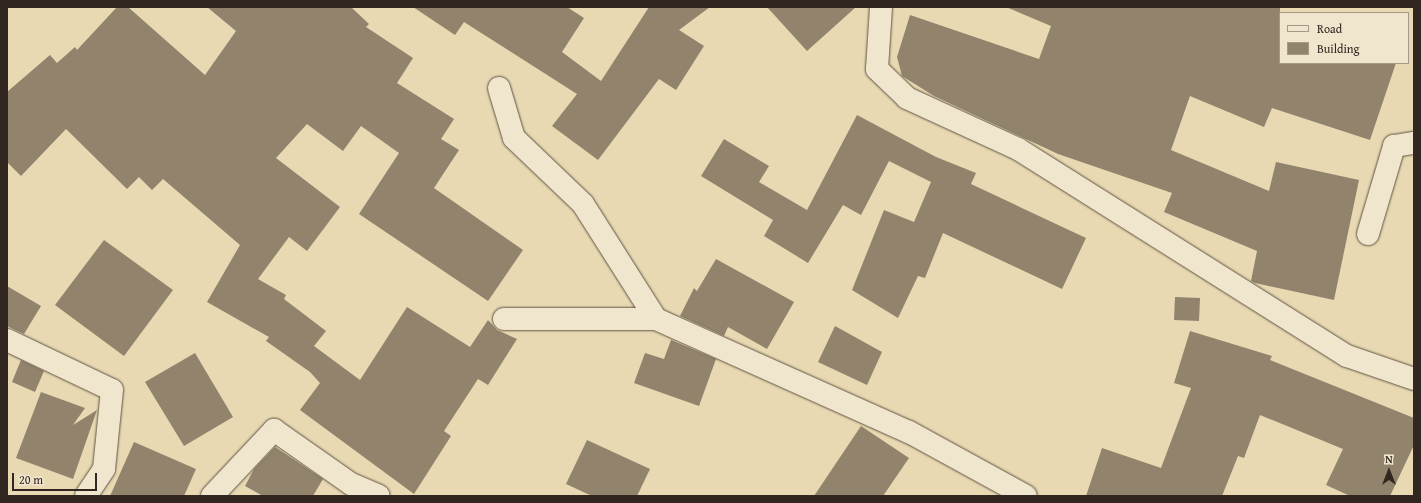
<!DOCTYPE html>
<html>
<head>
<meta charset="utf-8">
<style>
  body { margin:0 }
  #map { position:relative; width:1421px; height:503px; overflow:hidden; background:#e8d9b2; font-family:"Gentium Book Plus",serif }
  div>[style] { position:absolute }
  .building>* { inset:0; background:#91836c }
  .roads { filter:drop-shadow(0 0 1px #605345) drop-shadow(0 0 1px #605345) }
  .street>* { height:22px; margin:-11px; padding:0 11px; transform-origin:11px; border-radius:11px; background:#f0e6cd }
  span { translate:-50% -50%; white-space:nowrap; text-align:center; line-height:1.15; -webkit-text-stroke:4px #f0e6cd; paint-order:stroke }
  .frame { position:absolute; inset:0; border:8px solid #322621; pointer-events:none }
  .legend { position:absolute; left:1279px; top:12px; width:130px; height:52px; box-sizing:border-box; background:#f0e6cd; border:1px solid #a49988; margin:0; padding:5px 7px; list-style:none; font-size:12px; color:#322621 }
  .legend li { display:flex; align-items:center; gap:8px; height:20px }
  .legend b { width:20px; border:1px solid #a49988 }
  .north { position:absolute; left:1369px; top:451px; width:40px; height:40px; -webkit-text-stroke:3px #f0e6cd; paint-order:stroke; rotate:0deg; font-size:11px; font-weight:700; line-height:16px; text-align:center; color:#322621 }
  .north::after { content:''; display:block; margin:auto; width:14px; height:18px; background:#322621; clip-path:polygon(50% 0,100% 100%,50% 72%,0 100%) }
  .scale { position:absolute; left:12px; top:473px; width:85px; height:18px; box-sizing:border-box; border:2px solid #322621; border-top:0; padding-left:5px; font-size:12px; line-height:14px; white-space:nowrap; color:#322621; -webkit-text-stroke:3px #f0e6cd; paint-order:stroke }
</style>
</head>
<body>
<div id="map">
  <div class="building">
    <i style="clip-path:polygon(117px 7px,128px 7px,205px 75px,236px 31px,207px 7px,351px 7px,369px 24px,366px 27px,413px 58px,397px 83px,454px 119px,441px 139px,459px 150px,434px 188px,523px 250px,488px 301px,359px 214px,399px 153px,361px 126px,343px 151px,307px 124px,276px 158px,340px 207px,307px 251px,289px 237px,258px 279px,286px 295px,284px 299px,326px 331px,314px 346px,360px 380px,407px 307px,470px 347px,488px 320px,497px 330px,517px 339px,488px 385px,478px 379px,444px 431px,451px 436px,414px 494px,300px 410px,320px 383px,310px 372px,266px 341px,269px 337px,207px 302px,240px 245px,163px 179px,152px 190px,139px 177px,127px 189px,66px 129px,21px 176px,7px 162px,7px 92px,50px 55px,57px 63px,75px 47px,77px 50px)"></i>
    <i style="clip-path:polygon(413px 7px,567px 7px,584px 18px,562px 52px,601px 81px,649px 7px,710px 7px,679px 30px,704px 46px,676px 90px,659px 79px,598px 160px,552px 126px,577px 94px,464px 22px,455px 35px)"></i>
    <i style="clip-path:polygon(767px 7px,856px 7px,807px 51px)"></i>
    <i style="clip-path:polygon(1006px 7px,1280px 7px,1280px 63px,1396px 63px,1370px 140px,1272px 108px,1264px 127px,1190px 96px,1171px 150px,1269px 191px,1276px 162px,1359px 180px,1334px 300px,1255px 283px,1251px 281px,1257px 251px,1164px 212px,1172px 193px,1058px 154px,934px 96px,902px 76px,897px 57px,910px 15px,1039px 59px,1051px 26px)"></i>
    <i style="clip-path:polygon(857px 115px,936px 157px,976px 173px,971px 184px,1086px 238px,1062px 289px,943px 233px,925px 278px,918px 276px,898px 318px,852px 290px,884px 210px,914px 222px,931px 182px,889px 161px,861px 215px,843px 205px,808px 263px,764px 236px,773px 220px,701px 176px,724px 139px,769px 166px,759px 182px,807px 210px)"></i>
    <i style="clip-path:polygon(104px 240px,173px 290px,124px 356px,55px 305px)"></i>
    <i style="clip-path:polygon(716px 259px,794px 302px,767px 349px,728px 327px,724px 336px,680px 316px,694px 288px,697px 291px)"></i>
    <i style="clip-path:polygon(7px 286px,41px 306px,24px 334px,7px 326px)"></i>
    <i style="clip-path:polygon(1175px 297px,1200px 298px,1199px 321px,1174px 320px)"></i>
    <i style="clip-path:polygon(835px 326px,882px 352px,867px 385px,818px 362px)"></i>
    <i style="clip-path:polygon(1190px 331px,1272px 356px,1270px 360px,1414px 418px,1414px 445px,1390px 496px,1350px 496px,1326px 485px,1343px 449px,1260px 415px,1244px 458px,1238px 456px,1222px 496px,1086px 496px,1102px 448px,1161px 468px,1191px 388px,1174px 383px)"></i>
    <i style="clip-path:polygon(671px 340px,716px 359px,699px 406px,634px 383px,645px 353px,664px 359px)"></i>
    <i style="clip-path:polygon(195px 353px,233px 417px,184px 446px,145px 382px)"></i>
    <i style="clip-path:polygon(21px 360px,44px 371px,35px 392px,12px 382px)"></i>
    <i style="clip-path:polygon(41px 392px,85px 408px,73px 425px,97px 410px,73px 479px,16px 458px)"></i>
    <i style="clip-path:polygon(861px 426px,909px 458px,883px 496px,814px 496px)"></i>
    <i style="clip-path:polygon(587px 440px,650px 469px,637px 496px,592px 496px,566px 484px)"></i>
    <i style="clip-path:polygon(134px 442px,196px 469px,184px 496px,110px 496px)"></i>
    <i style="clip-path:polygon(275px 447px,323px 479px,313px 496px,263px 496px,245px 486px,254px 469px)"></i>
  </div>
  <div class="roads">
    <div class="street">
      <i style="left:881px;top:7px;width:62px;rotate:93.7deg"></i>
      <i style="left:877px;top:69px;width:42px;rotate:44deg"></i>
      <i style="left:907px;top:98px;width:122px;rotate:24.7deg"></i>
      <i style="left:1018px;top:149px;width:389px;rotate:32.2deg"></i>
      <i style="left:1347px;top:356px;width:71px;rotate:18.9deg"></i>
      <i style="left:499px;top:88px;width:52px;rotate:73.3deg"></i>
      <i style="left:514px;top:138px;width:95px;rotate:43.7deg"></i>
      <i style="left:583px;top:204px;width:136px;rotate:57.6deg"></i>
      <i style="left:1368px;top:234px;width:92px;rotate:-73.5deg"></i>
      <i style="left:1394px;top:146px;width:20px;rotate:-9deg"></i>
      <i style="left:504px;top:319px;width:152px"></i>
      <i style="left:656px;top:319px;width:277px;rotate:24.1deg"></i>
      <i style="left:909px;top:432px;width:133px;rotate:28.7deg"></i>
      <i style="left:7px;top:340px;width:116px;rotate:25.5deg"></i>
      <i style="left:112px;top:390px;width:79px;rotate:95.8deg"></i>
      <i style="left:104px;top:469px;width:32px;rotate:124deg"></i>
      <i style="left:212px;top:496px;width:91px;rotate:-46.8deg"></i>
      <i style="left:274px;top:430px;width:94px;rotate:35deg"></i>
      <i style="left:351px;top:484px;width:30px;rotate:23deg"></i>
    </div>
  </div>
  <div class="frame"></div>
  <ul class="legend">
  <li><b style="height:5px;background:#f0e6cd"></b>Road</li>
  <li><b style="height:11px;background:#91836c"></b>Building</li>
  </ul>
  <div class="north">N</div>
  <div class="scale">20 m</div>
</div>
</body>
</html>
